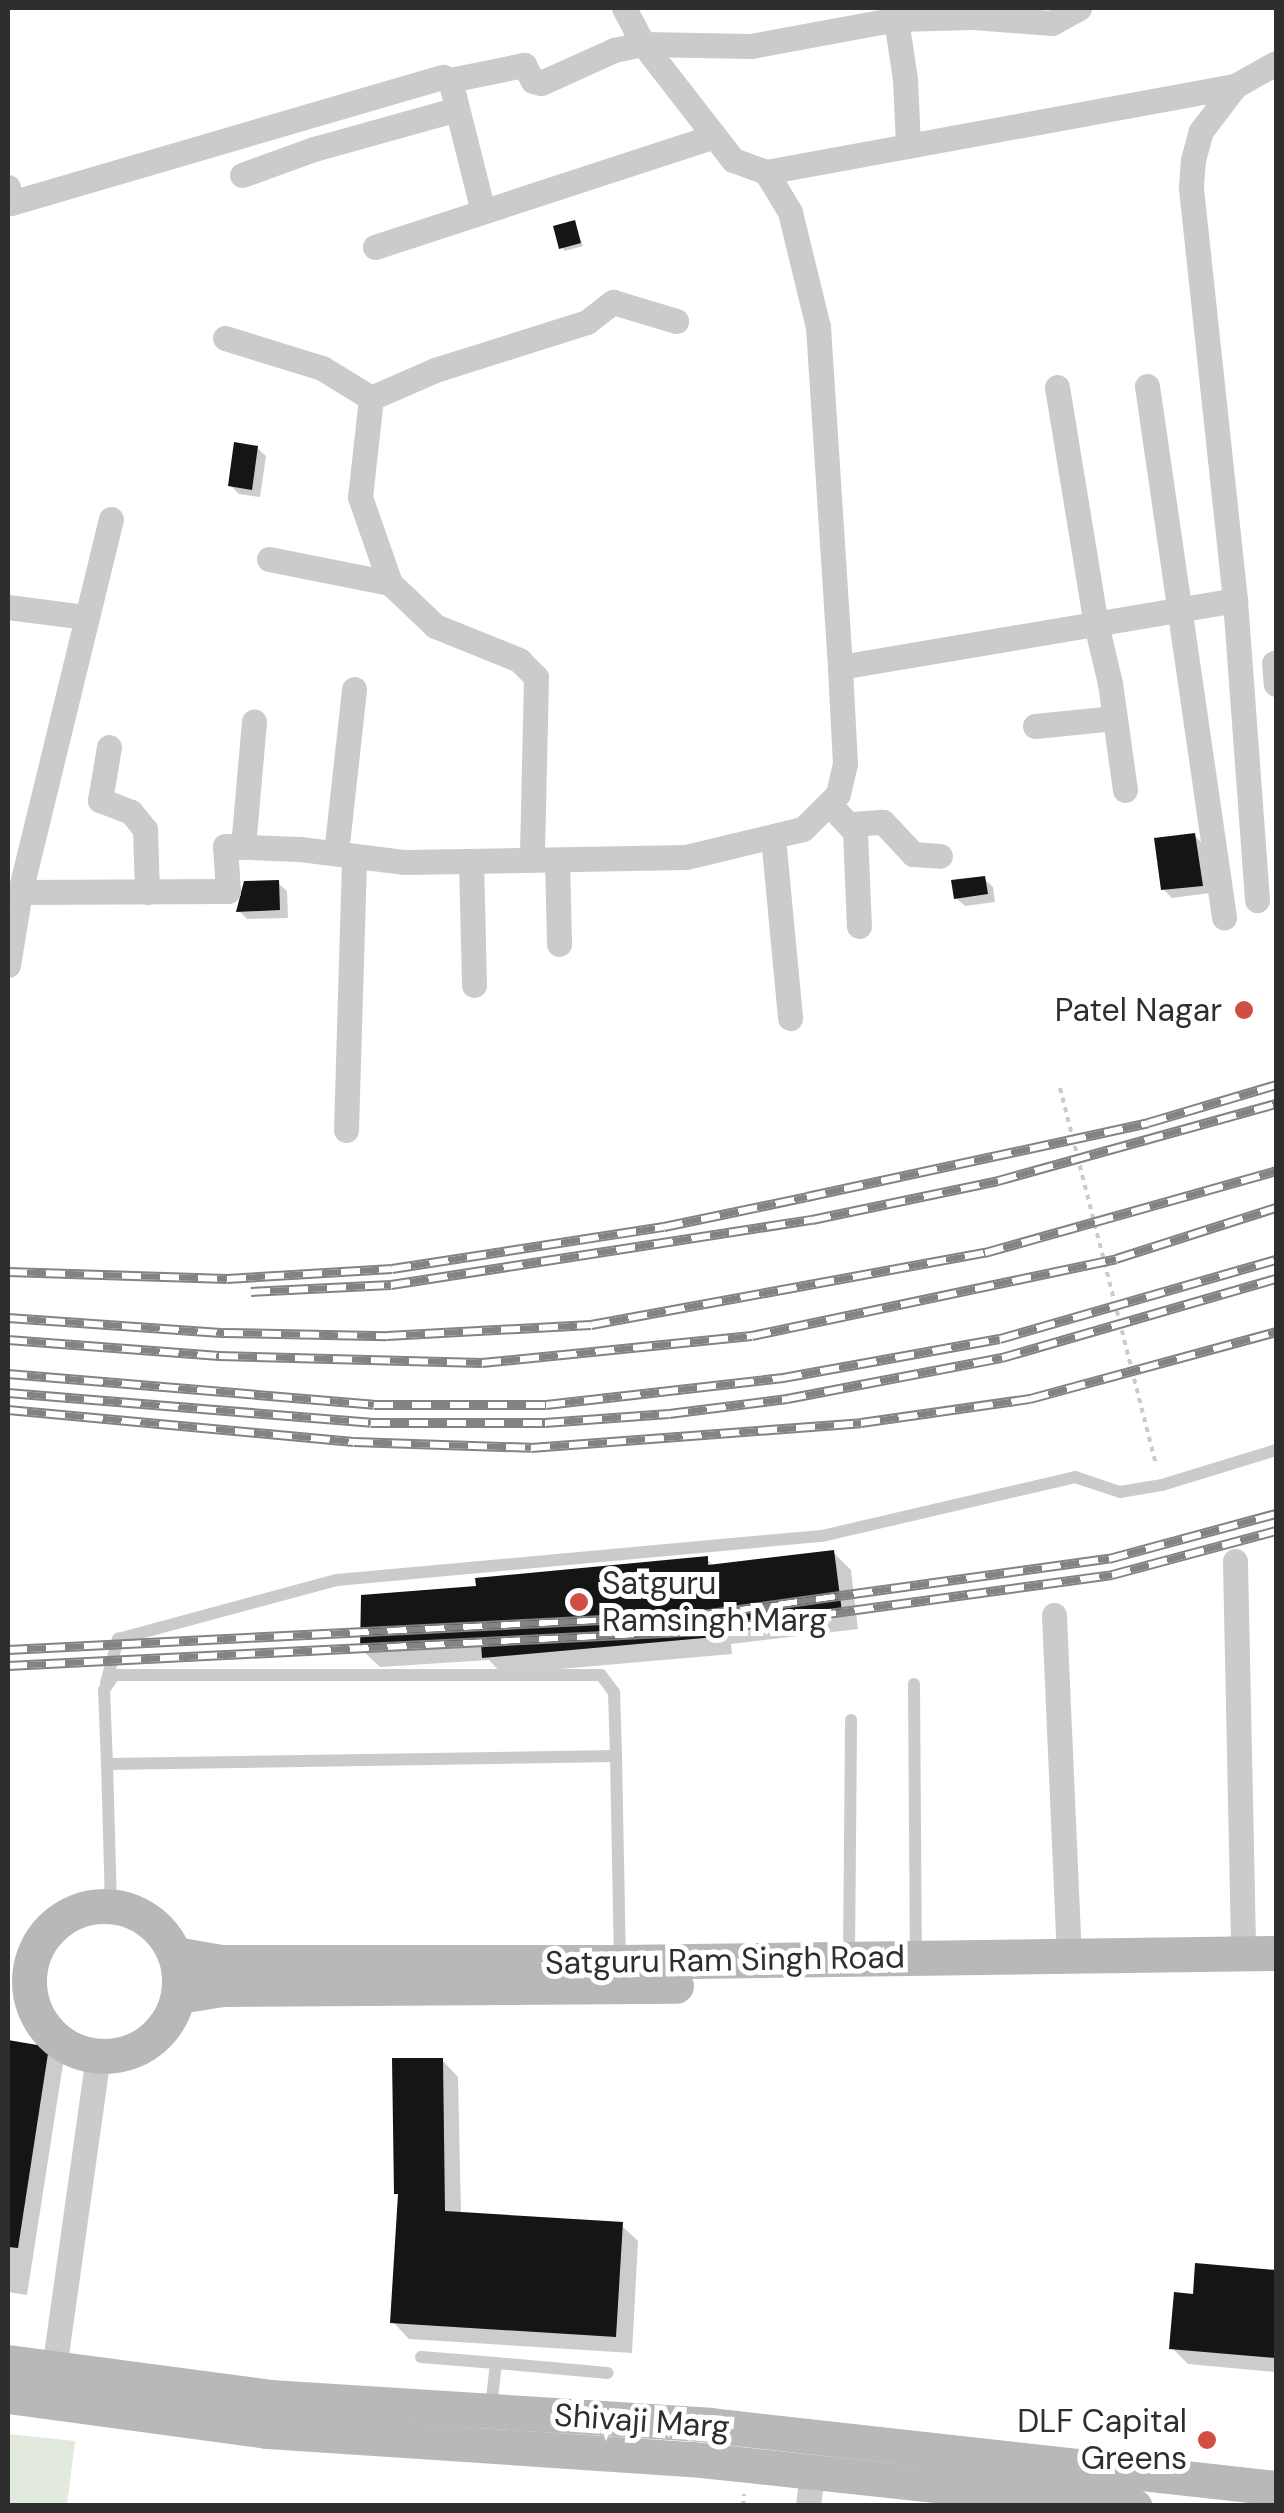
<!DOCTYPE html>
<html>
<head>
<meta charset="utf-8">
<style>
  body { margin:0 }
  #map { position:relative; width:1284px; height:2513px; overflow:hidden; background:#fff; font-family:"DM Sans",sans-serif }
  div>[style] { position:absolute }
  .green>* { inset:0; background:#e2eadd }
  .shadow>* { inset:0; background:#0003 }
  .building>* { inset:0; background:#151515 }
  .path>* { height:4px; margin-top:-2px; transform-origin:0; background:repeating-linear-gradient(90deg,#cbcbcb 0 5px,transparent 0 10px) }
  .lane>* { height:12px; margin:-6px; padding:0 6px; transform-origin:6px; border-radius:6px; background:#cbcbcb }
  .street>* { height:25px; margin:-12.5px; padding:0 12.5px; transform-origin:12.5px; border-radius:12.5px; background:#cbcbcb }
  .secondary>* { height:35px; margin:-17.5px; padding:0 17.5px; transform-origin:17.5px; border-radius:17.5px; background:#b8b8b8 }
  .secondary>.ring { margin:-17.5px; padding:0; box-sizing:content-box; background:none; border:35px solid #b8b8b8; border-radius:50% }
  .rail>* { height:10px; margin-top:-5px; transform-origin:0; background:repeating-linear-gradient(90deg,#fff 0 19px,#838383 0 38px); box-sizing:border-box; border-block:2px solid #838383 }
  .dots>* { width:28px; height:28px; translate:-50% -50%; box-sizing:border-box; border:5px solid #fff; border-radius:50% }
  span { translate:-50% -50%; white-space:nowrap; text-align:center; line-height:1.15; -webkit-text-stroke:10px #fff; paint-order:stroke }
  .poi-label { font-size:32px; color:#2e2e2e }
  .right { translate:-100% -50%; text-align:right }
  .left { translate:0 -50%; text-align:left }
  .street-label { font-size:32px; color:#2e2e2e }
  .frame { position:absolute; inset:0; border:10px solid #2e2e2e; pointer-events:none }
</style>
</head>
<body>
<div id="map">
  <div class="green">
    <i style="clip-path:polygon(8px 2434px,75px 2441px,67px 2505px,8px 2505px)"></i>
  </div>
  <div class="shadow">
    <i style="clip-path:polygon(574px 223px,583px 246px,565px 251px,561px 247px)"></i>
    <i style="clip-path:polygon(257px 448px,266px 456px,260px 497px,239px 494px,231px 486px)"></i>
    <i style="clip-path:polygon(1195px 836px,1203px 844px,1210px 893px,1172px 898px,1163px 889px)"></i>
    <i style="clip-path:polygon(984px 879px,993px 887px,995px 902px,965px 906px,956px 898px)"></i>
    <i style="clip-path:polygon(278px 883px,287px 891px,288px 918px,247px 919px,239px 911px)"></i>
    <i style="clip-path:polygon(833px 1552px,851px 1570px,858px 1629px,731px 1644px,732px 1654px,502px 1674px,489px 1660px,380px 1667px,362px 1650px,478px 1588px,707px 1559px,714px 1567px)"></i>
    <i style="clip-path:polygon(8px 2043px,48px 2049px,63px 2064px,27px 2295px,8px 2292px)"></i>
    <i style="clip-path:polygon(442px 2060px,458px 2077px,461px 2214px,621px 2225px,638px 2241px,632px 2353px,409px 2339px,393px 2322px,400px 2197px,396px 2193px)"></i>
    <i style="clip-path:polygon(1197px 2266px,1276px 2273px,1276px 2372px,1188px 2364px,1172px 2348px,1195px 2296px)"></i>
  </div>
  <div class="building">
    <i style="clip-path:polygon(575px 220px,581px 243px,559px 249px,553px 226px)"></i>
    <i style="clip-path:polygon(234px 442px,258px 446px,252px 490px,228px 486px)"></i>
    <i style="clip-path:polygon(1195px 833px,1203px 886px,1161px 890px,1154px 838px)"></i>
    <i style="clip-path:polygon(985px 876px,988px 894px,954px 899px,951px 880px)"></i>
    <i style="clip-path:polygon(279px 880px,280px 910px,236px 912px,244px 881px)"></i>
    <i style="clip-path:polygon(834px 1550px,842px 1612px,714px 1627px,715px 1637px,482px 1658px,481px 1643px,360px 1651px,361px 1595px,476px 1586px,475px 1578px,708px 1556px,708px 1565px)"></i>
    <i style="clip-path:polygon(8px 2040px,49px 2047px,18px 2248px,8px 2247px)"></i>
    <i style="clip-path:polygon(392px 2058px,443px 2058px,445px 2211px,623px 2222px,616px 2337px,390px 2323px,398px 2194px,394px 2194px)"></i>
    <i style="clip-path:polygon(1195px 2263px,1276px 2270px,1276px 2358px,1169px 2349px,1174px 2292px,1193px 2294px)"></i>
  </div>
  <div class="path">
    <i style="left:1060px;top:1088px;width:390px;rotate:75.7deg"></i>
    <i style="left:743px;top:2506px;width:12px;rotate:-85deg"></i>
  </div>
  <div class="lane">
    <i style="left:106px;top:1683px;width:46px;rotate:-74.7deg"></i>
    <i style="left:118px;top:1639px;width:227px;rotate:-15.1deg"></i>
    <i style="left:337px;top:1580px;width:487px;rotate:-5.2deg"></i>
    <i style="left:822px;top:1536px;width:260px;rotate:-13.1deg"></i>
    <i style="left:1075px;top:1477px;width:47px;rotate:18.4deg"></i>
    <i style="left:1120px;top:1492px;width:43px;rotate:-9.5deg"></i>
    <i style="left:1162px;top:1485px;width:119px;rotate:-17.1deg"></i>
    <i style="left:914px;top:1684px;width:271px;rotate:89.6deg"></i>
    <i style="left:107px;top:1764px;width:74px;rotate:-92.3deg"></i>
    <i style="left:104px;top:1690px;width:18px;rotate:-56deg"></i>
    <i style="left:114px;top:1675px;width:487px"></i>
    <i style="left:601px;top:1675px;width:21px;rotate:53deg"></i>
    <i style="left:614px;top:1692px;width:64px;rotate:88.2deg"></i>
    <i style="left:111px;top:1906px;width:142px;rotate:-91.6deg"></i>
    <i style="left:107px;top:1764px;width:509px;rotate:-0.9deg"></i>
    <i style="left:616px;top:1756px;width:201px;rotate:88.9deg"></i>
    <i style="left:849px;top:1956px;width:236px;rotate:-89.5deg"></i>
    <i style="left:421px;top:2357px;width:75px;rotate:4.6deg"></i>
    <i style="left:491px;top:2408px;width:45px;rotate:-83.7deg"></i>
    <i style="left:496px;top:2363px;width:112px;rotate:5.1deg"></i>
  </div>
  <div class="street">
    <i style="left:896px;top:19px;width:61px;rotate:81.5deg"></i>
    <i style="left:905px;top:79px;width:67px;rotate:87.4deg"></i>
    <i style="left:450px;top:80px;width:76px;rotate:-11.5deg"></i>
    <i style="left:524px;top:65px;width:18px;rotate:61deg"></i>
    <i style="left:533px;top:81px;width:8px;rotate:14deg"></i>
    <i style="left:541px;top:83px;width:80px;rotate:-24.3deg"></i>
    <i style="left:614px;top:50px;width:30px;rotate:-12deg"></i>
    <i style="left:643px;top:44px;width:41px;rotate:-117.8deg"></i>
    <i style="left:766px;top:172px;width:35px;rotate:-160deg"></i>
    <i style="left:733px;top:160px;width:147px;rotate:-127.8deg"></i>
    <i style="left:643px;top:44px;width:108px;rotate:1.1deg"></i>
    <i style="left:751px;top:46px;width:147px;rotate:-10.5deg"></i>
    <i style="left:896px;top:19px;width:77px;rotate:-1.5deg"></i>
    <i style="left:973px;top:17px;width:79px;rotate:4.3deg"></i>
    <i style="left:1052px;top:23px;width:31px;rotate:-29deg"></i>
    <i style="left:242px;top:175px;width:77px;rotate:-19.9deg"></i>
    <i style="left:314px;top:149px;width:148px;rotate:-15.6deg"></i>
    <i style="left:8px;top:187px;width:16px;rotate:79deg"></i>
    <i style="left:11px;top:203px;width:450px;rotate:-16.3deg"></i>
    <i style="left:443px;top:77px;width:8px;rotate:23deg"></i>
    <i style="left:450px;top:80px;width:135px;rotate:75.9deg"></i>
    <i style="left:375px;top:247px;width:357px;rotate:-18.1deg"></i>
    <i style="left:225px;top:338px;width:102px;rotate:17.2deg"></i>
    <i style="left:322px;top:368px;width:57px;rotate:31.5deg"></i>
    <i style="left:371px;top:398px;width:100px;rotate:96.3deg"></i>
    <i style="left:360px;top:497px;width:91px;rotate:70.8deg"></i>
    <i style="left:390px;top:583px;width:62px;rotate:43.7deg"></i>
    <i style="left:435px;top:626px;width:91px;rotate:22deg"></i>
    <i style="left:519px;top:660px;width:24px;rotate:45deg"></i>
    <i style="left:536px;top:677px;width:183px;rotate:91.3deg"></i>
    <i style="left:1147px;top:386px;width:537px;rotate:81.75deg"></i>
    <i style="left:1057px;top:387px;width:240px;rotate:80.7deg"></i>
    <i style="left:1096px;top:624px;width:61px;rotate:76.7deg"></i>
    <i style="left:1110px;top:683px;width:108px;rotate:82deg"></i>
    <i style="left:371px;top:398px;width:70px;rotate:-23.6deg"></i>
    <i style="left:435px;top:370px;width:159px;rotate:-17.5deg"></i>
    <i style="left:587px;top:322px;width:33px;rotate:-38deg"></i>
    <i style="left:613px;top:302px;width:66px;rotate:16.8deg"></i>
    <i style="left:269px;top:559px;width:123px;rotate:11.2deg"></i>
    <i style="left:1235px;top:600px;width:301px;rotate:85.8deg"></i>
    <i style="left:8px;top:607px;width:79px;rotate:7.3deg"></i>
    <i style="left:1274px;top:663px;width:21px;rotate:85deg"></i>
    <i style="left:840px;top:667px;width:341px;rotate:-93.7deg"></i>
    <i style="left:818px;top:327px;width:118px;rotate:-103.7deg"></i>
    <i style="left:790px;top:212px;width:47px;rotate:-121deg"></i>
    <i style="left:766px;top:172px;width:477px;rotate:-10.4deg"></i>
    <i style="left:1035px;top:726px;width:80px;rotate:-5.7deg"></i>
    <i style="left:109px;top:747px;width:54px;rotate:99.6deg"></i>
    <i style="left:100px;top:800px;width:33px;rotate:21deg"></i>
    <i style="left:131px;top:812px;width:22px;rotate:51deg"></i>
    <i style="left:145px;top:829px;width:63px;rotate:88.2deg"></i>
    <i style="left:830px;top:805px;width:37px;rotate:47deg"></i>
    <i style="left:855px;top:832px;width:94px;rotate:87.6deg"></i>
    <i style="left:852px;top:824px;width:31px;rotate:-4deg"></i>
    <i style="left:883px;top:822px;width:44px;rotate:46.8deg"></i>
    <i style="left:913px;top:854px;width:27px;rotate:4deg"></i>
    <i style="left:773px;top:837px;width:182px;rotate:84.6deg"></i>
    <i style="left:243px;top:847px;width:126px;rotate:-85deg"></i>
    <i style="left:336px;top:853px;width:165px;rotate:-83.7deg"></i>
    <i style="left:557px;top:860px;width:84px;rotate:88.6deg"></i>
    <i style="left:471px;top:861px;width:124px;rotate:88.6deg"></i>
    <i style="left:20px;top:892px;width:384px;rotate:-76.3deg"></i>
    <i style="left:8px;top:965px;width:74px;rotate:-80.7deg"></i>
    <i style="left:20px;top:892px;width:208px;rotate:-0.3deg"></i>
    <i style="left:228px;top:891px;width:45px;rotate:-93.8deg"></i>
    <i style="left:225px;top:846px;width:75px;rotate:2.3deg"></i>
    <i style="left:300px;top:849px;width:106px;rotate:7.1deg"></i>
    <i style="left:405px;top:862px;width:281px;rotate:-1deg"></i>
    <i style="left:686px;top:857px;width:120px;rotate:-13.5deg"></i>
    <i style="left:803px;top:829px;width:49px;rotate:-45deg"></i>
    <i style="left:838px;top:794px;width:31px;rotate:-77deg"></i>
    <i style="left:845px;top:764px;width:97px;rotate:-93deg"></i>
    <i style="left:840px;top:667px;width:401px;rotate:-9.6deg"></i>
    <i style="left:1235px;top:600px;width:415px;rotate:-96.1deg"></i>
    <i style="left:1191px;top:187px;width:27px;rotate:-86deg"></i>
    <i style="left:1193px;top:160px;width:30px;rotate:-75deg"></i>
    <i style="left:1201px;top:131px;width:56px;rotate:-52.9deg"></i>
    <i style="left:1235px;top:86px;width:47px;rotate:-29.3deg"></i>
    <i style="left:346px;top:1130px;width:274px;rotate:-88.3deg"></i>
    <i style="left:1235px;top:1561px;width:392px;rotate:88.8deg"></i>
    <i style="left:1054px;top:1615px;width:340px;rotate:87.5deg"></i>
    <i style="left:52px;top:2383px;width:329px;rotate:-82deg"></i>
    <i style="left:808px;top:2506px;width:35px;rotate:-83deg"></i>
  </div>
  <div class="secondary">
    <i class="ring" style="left:29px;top:1906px;width:115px;height:115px"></i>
    <i style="left:175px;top:1954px;width:47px;rotate:9.9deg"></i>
    <i style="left:221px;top:1962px;width:399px"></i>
    <i style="left:620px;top:1962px;width:656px;rotate:-0.79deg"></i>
    <i style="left:179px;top:1996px;width:44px;rotate:-9.2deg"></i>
    <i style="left:222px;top:1989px;width:454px;rotate:-0.4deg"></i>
    <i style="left:8px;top:2362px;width:264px;rotate:7.6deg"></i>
    <i style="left:270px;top:2397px;width:440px;rotate:3.6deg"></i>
    <i style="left:709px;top:2425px;width:570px;rotate:6.34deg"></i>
    <i style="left:8px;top:2396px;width:262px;rotate:7.7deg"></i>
    <i style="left:268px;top:2431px;width:425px;rotate:3.8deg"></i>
    <i style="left:692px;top:2459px;width:445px;rotate:6.1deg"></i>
  </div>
  <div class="rail">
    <i style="left:8px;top:1272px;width:219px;rotate:1.8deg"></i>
    <i style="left:227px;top:1279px;width:165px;rotate:-3.5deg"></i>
    <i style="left:392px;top:1269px;width:275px;rotate:-8.8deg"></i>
    <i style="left:664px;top:1227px;width:146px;rotate:-11.8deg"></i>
    <i style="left:807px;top:1197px;width:349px;rotate:-12.2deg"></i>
    <i style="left:1148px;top:1123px;width:134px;rotate:-16.5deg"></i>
    <i style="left:251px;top:1292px;width:140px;rotate:-2.9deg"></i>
    <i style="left:391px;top:1285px;width:426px;rotate:-8.8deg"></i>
    <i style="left:812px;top:1220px;width:190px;rotate:-11.8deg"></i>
    <i style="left:998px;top:1181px;width:288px;rotate:-15.5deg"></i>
    <i style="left:8px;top:1318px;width:217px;rotate:4deg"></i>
    <i style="left:224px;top:1333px;width:163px;rotate:1.1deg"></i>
    <i style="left:387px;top:1336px;width:204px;rotate:-3.1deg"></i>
    <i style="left:591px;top:1325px;width:401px;rotate:-10.4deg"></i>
    <i style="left:985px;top:1253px;width:302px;rotate:-15.7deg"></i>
    <i style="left:8px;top:1340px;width:212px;rotate:4.3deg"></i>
    <i style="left:219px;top:1356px;width:263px;rotate:1.5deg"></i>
    <i style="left:482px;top:1363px;width:271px;rotate:-5.7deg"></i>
    <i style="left:752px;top:1336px;width:372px;rotate:-11.9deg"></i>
    <i style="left:1116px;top:1259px;width:168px;rotate:-17.7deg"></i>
    <i style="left:8px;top:1374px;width:367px;rotate:4.8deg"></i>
    <i style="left:374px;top:1405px;width:172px"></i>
    <i style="left:546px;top:1405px;width:239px;rotate:-6.5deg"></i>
    <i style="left:783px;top:1378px;width:220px;rotate:-10.2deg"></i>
    <i style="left:1000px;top:1339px;width:287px;rotate:-16deg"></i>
    <i style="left:8px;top:1393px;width:364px;rotate:4.7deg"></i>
    <i style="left:371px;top:1423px;width:174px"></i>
    <i style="left:545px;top:1423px;width:124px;rotate:-4.2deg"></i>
    <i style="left:669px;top:1414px;width:119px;rotate:-7.2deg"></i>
    <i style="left:787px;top:1399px;width:219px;rotate:-10.8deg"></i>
    <i style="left:1002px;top:1358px;width:285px;rotate:-16.1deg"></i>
    <i style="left:8px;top:1410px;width:347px;rotate:5.3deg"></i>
    <i style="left:354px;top:1442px;width:177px;rotate:1.9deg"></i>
    <i style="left:531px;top:1448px;width:331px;rotate:-4.3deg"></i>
    <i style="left:861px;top:1423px;width:171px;rotate:-8.1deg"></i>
    <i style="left:1030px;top:1399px;width:255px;rotate:-15.2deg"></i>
    <i style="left:8px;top:1650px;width:696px;rotate:-2.88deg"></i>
    <i style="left:703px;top:1615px;width:410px;rotate:-7.9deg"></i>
    <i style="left:1109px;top:1559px;width:173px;rotate:-15.1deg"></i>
    <i style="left:8px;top:1666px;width:697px;rotate:-2.88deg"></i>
    <i style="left:704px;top:1631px;width:412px;rotate:-7.8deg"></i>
    <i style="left:1112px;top:1575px;width:170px;rotate:-15deg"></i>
  </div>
  <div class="dots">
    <i style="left:1244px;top:1010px;background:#d14e44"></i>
    <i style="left:579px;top:1602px;background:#d14e44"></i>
    <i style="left:1207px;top:2440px;background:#d14e44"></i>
  </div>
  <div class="poi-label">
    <span class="right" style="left:1222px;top:1010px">Patel Nagar</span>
    <span class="left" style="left:602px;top:1602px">Satguru<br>Ramsingh Marg</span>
    <span class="right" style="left:1187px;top:2440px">DLF Capital<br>Greens</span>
  </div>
  <div class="street-label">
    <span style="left:725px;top:1960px;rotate:-1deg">Satguru Ram Singh Road</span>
    <span style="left:642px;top:2421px;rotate:4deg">Shivaji Marg</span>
  </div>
  <div class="frame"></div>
</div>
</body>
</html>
